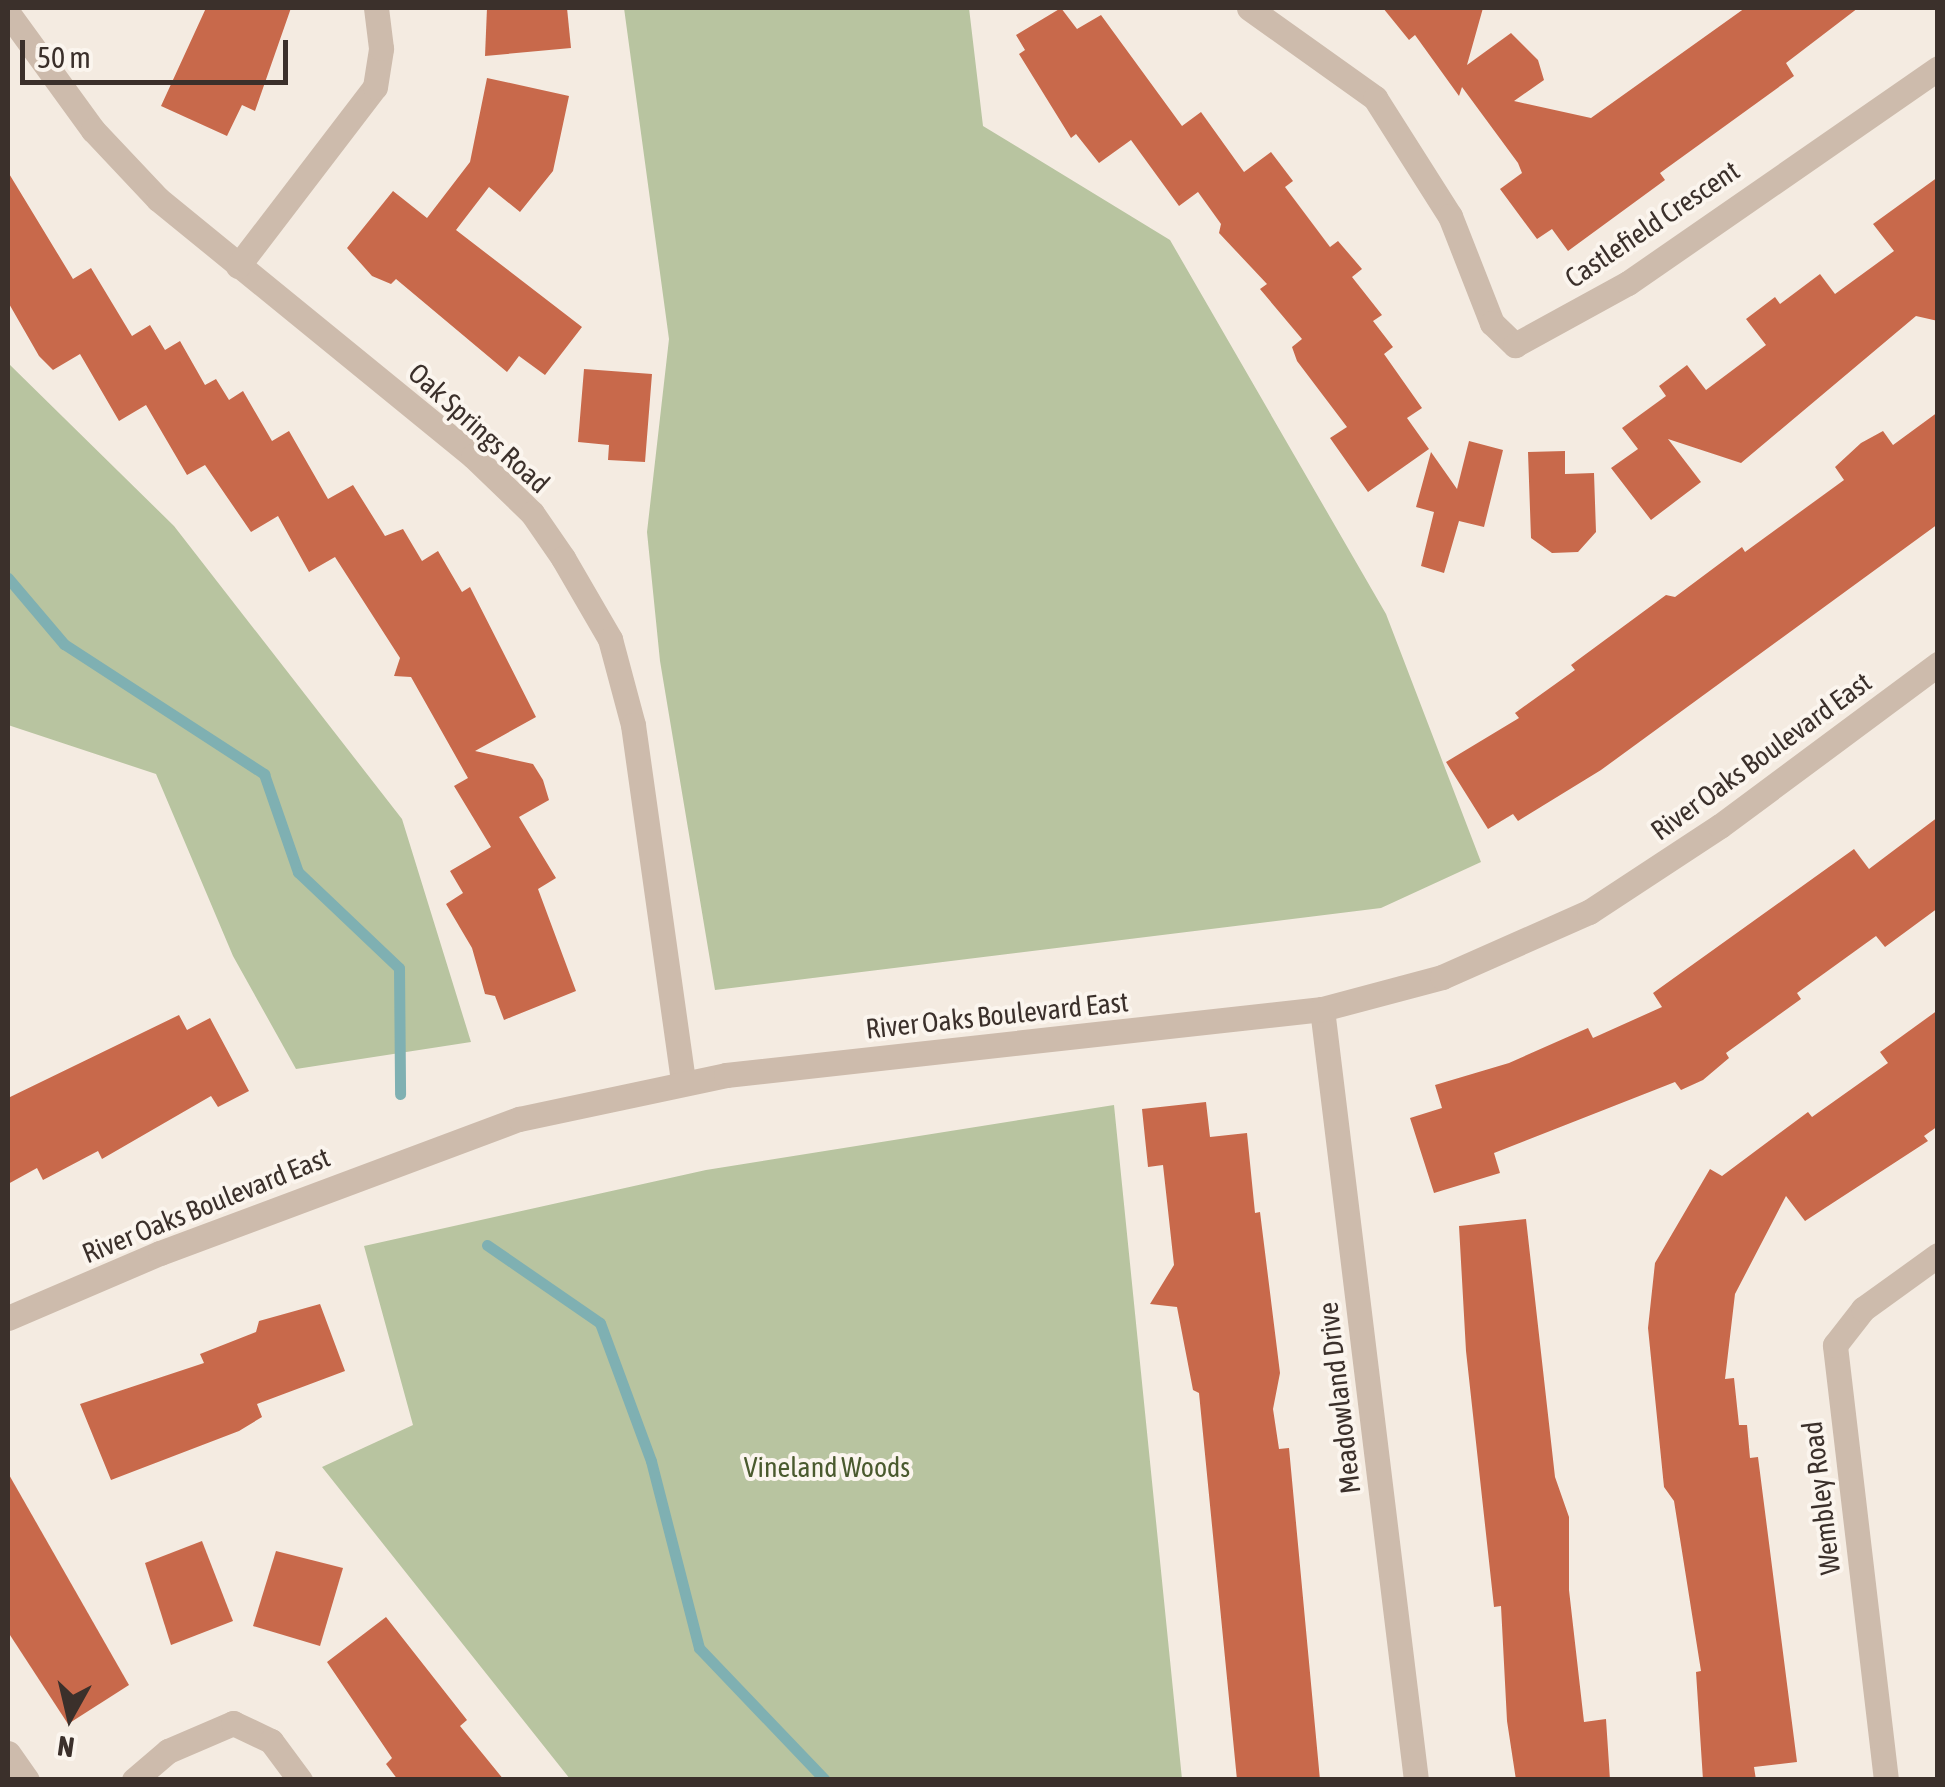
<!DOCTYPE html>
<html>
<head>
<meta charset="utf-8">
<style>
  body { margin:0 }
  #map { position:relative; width:1945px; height:1787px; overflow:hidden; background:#f4ebe1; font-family:"Asap Condensed",sans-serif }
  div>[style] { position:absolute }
  .green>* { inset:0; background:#b8c4a0 }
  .stream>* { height:11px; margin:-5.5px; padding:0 5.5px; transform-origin:5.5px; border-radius:5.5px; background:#7fb0b2 }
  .building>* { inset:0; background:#c8694b }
  .minor>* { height:25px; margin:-12.5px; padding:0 12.5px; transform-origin:12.5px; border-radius:12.5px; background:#cdbbac }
  .tertiary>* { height:25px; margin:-12.5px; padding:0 12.5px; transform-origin:12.5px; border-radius:12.5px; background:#cdbbac }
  span { translate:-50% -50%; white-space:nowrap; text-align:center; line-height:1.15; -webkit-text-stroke:8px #fbf5ee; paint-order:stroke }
  .street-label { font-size:28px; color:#3b302b }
  .park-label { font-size:28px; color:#4a5a2e }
  .frame { position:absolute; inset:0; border:10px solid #3b302b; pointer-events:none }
  .north { position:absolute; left:20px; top:1667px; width:100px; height:100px; -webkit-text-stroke:8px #fbf5ee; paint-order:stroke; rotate:188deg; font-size:28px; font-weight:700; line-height:40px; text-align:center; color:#3b302b }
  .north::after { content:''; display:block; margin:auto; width:35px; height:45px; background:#3b302b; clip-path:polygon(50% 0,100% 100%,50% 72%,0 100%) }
  .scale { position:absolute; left:20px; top:40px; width:268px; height:45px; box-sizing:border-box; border:5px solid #3b302b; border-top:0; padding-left:12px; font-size:30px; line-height:35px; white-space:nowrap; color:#3b302b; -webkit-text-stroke:8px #fbf5ee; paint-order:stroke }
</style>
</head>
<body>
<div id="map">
  <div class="green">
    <i style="clip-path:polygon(624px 8px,969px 8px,983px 126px,1170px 240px,1386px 614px,1481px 862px,1381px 908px,715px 990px,660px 661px,647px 532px,669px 339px)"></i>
    <i style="clip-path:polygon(8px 363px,174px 526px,402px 819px,471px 1042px,296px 1069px,233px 956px,156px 774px,8px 725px)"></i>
    <i style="clip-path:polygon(1114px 1105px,1182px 1779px,570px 1779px,322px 1467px,413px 1425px,364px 1246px,706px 1170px)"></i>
  </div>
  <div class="stream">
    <i style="left:8px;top:578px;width:87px;rotate:49.7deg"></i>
    <i style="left:64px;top:644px;width:239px;rotate:33deg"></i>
    <i style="left:264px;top:774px;width:104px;rotate:70.9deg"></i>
    <i style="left:298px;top:872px;width:139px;rotate:43.5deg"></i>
    <i style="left:399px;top:968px;width:126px;rotate:89.5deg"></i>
    <i style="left:487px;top:1245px;width:137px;rotate:34.6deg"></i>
    <i style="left:600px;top:1323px;width:147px;rotate:69.7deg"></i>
    <i style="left:651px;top:1461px;width:193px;rotate:75.6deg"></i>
    <i style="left:699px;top:1648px;width:182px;rotate:46.3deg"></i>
  </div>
  <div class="building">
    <i style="clip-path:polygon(206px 8px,291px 8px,255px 111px,242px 105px,227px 136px,161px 106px)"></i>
    <i style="clip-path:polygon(487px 8px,567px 8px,571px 48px,485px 56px)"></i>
    <i style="clip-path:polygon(1061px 8px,1077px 29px,1101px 15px,1182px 126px,1201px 112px,1244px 172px,1271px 152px,1293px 181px,1285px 187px,1330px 247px,1338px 241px,1362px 269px,1352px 277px,1382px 315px,1373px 321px,1393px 347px,1384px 354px,1422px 408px,1407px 418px,1429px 449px,1368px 492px,1330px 438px,1347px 427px,1297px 361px,1292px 347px,1302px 339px,1260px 289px,1267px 284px,1219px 233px,1221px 224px,1198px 192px,1179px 206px,1131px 140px,1099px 163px,1076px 134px,1071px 138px,1019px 54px,1025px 50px,1016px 35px)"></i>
    <i style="clip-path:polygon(1383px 8px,1483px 8px,1467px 65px,1511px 33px,1538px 60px,1544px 80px,1514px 101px,1591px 118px,1745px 8px,1858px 8px,1786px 63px,1794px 76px,1660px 173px,1665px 180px,1568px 251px,1552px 229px,1537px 239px,1500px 189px,1522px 173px,1518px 163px,1462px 87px,1459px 96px,1415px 35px,1409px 40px)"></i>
    <i style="clip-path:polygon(487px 78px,569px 96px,553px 171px,520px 212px,489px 187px,456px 230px,582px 327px,545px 375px,519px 356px,507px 372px,396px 279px,391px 284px,372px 276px,347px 248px,393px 191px,427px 218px,470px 162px)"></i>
    <i style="clip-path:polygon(8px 172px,73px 279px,91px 268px,132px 336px,150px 325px,165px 350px,180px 341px,205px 385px,216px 379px,229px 400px,243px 391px,272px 441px,289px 431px,328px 499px,353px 485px,385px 536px,403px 529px,422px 561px,438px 551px,462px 592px,470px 587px,536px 717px,475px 751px,533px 764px,543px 780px,549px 800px,519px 817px,556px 878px,538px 889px,576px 991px,504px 1020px,495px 996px,485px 994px,472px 948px,446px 904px,463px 893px,450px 871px,491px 847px,454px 786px,468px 778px,411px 677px,394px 676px,400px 658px,335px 557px,309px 572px,278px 516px,251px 532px,205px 465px,187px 475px,146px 405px,119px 421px,80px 354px,53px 370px,39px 356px,8px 302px)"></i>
    <i style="clip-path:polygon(1938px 177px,1938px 321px,1916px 316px,1741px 463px,1668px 439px,1701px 482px,1651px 520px,1611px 468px,1638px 449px,1622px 428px,1666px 396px,1659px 386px,1687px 365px,1706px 390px,1766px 345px,1746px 319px,1775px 297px,1780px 304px,1820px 274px,1835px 294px,1894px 251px,1873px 224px)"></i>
    <i style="clip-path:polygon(584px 369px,652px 374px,645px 462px,608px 460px,609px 445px,578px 442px)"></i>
    <i style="clip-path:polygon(1938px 412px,1938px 524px,1601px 770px,1518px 821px,1513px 814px,1488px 829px,1446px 762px,1519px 718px,1515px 713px,1575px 670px,1571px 665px,1666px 595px,1675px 597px,1742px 547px,1745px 552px,1844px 480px,1835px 467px,1861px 443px,1883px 431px,1893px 445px)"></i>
    <i style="clip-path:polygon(1469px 441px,1503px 450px,1484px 527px,1459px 521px,1444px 573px,1421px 566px,1434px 512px,1416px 507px,1431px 452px,1457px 489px)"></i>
    <i style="clip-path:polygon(1565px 451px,1565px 474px,1594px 473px,1596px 532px,1578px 552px,1552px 553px,1531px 538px,1528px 452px)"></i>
    <i style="clip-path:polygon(1938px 817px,1938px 908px,1885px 947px,1876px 936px,1797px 993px,1801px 999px,1726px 1053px,1729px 1058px,1703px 1080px,1681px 1090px,1675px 1082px,1494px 1153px,1500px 1173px,1434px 1193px,1410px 1118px,1442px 1108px,1435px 1085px,1509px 1063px,1588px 1028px,1593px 1038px,1662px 1007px,1653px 993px,1854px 849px,1869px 869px)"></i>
    <i style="clip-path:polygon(1938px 1010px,1938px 1126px,1924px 1136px,1928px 1141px,1805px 1221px,1786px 1196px,1735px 1294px,1725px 1379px,1734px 1378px,1739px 1425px,1747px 1425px,1750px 1458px,1758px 1457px,1797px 1762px,1754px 1767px,1756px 1780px,1703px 1780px,1696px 1672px,1701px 1671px,1674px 1501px,1664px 1487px,1648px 1328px,1655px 1263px,1710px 1169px,1722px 1176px,1808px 1112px,1812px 1117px,1888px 1063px,1880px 1052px)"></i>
    <i style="clip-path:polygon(179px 1015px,187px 1030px,210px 1018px,249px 1091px,218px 1107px,211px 1096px,102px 1159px,98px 1151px,43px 1180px,37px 1168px,8px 1184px,8px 1098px)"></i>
    <i style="clip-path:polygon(1206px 1102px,1210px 1137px,1247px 1133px,1255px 1213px,1260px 1212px,1280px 1373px,1273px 1409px,1279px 1449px,1289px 1448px,1320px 1780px,1237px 1780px,1199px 1393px,1193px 1390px,1177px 1307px,1150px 1304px,1174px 1265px,1163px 1165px,1148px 1167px,1142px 1109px)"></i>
    <i style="clip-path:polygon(1526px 1219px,1555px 1477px,1569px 1517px,1569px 1590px,1584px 1722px,1606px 1719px,1610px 1780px,1516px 1780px,1507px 1721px,1501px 1606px,1494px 1607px,1466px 1351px,1459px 1226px)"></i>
    <i style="clip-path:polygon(320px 1304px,345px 1371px,257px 1404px,262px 1417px,239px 1431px,111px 1480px,80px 1404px,204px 1363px,200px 1354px,256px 1332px,259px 1321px)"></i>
    <i style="clip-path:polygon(8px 1473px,129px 1685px,68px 1724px,8px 1632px)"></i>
    <i style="clip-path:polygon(202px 1541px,233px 1621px,171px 1645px,145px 1563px)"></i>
    <i style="clip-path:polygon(276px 1551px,343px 1568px,320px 1646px,253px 1626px)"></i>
    <i style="clip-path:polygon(386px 1617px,467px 1720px,460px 1726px,504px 1780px,398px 1780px,386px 1764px,392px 1758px,327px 1662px)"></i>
  </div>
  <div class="minor">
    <i style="left:1249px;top:8px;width:155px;rotate:35.5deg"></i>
    <i style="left:1375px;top:98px;width:140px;rotate:57.6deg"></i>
    <i style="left:1450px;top:216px;width:115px;rotate:68.6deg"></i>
    <i style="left:1492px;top:323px;width:32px;rotate:44deg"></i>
    <i style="left:1515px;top:345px;width:129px;rotate:-28.8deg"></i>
    <i style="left:1628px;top:283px;width:377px;rotate:-34.7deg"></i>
    <i style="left:8px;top:13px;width:145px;rotate:54deg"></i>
    <i style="left:93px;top:130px;width:95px;rotate:46.7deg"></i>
    <i style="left:158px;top:199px;width:407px;rotate:39.2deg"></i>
    <i style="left:473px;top:456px;width:82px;rotate:44deg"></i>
    <i style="left:532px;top:513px;width:55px;rotate:55.4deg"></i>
    <i style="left:563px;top:558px;width:94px;rotate:59.9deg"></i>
    <i style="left:610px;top:639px;width:89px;rotate:75deg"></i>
    <i style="left:633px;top:725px;width:359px;rotate:82deg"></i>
    <i style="left:238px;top:266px;width:225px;rotate:-52.6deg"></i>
    <i style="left:375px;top:87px;width:39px;rotate:-81deg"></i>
    <i style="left:381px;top:48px;width:40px;rotate:-97.1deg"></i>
    <i style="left:1322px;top:1009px;width:777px;rotate:83.05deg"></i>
    <i style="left:8px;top:1753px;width:33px;rotate:55deg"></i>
    <i style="left:134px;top:1780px;width:45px;rotate:-40.5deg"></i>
    <i style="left:168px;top:1751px;width:71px;rotate:-23.3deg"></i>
    <i style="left:233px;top:1723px;width:42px;rotate:25.3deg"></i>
    <i style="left:271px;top:1741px;width:49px;rotate:53.4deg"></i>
    <i style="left:1886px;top:1780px;width:438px;rotate:-96.7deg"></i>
    <i style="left:1835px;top:1345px;width:46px;rotate:-52.1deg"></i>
    <i style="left:1863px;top:1309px;width:92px;rotate:-35.8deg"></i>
  </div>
  <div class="tertiary">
    <i style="left:8px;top:1318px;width:165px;rotate:-23.2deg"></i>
    <i style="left:160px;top:1253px;width:383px;rotate:-20.5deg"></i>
    <i style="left:519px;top:1119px;width:212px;rotate:-12deg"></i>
    <i style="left:726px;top:1075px;width:600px;rotate:-6.32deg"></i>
    <i style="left:1322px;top:1009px;width:124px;rotate:-14.9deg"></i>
    <i style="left:1442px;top:977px;width:161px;rotate:-23.9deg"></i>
    <i style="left:1589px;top:912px;width:157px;rotate:-33.3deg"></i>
    <i style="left:1720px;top:826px;width:272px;rotate:-36.6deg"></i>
  </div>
  <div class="street-label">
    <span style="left:1652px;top:224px;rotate:-34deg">Castlefield Crescent</span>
    <span style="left:479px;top:428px;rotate:42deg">Oak Springs Road</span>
    <span style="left:1761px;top:756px;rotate:-36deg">River Oaks Boulevard East</span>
    <span style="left:997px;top:1015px;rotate:-6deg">River Oaks Boulevard East</span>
    <span style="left:206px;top:1205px;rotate:-22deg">River Oaks Boulevard East</span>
    <span style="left:1339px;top:1398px;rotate:-97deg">Meadowland Drive</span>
    <span style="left:1821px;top:1498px;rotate:-97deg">Wembley Road</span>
  </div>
  <div class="park-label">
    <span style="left:827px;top:1467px">Vineland Woods</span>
  </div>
  <div class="frame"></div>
  <div class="north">N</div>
  <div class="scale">50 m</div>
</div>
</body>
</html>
